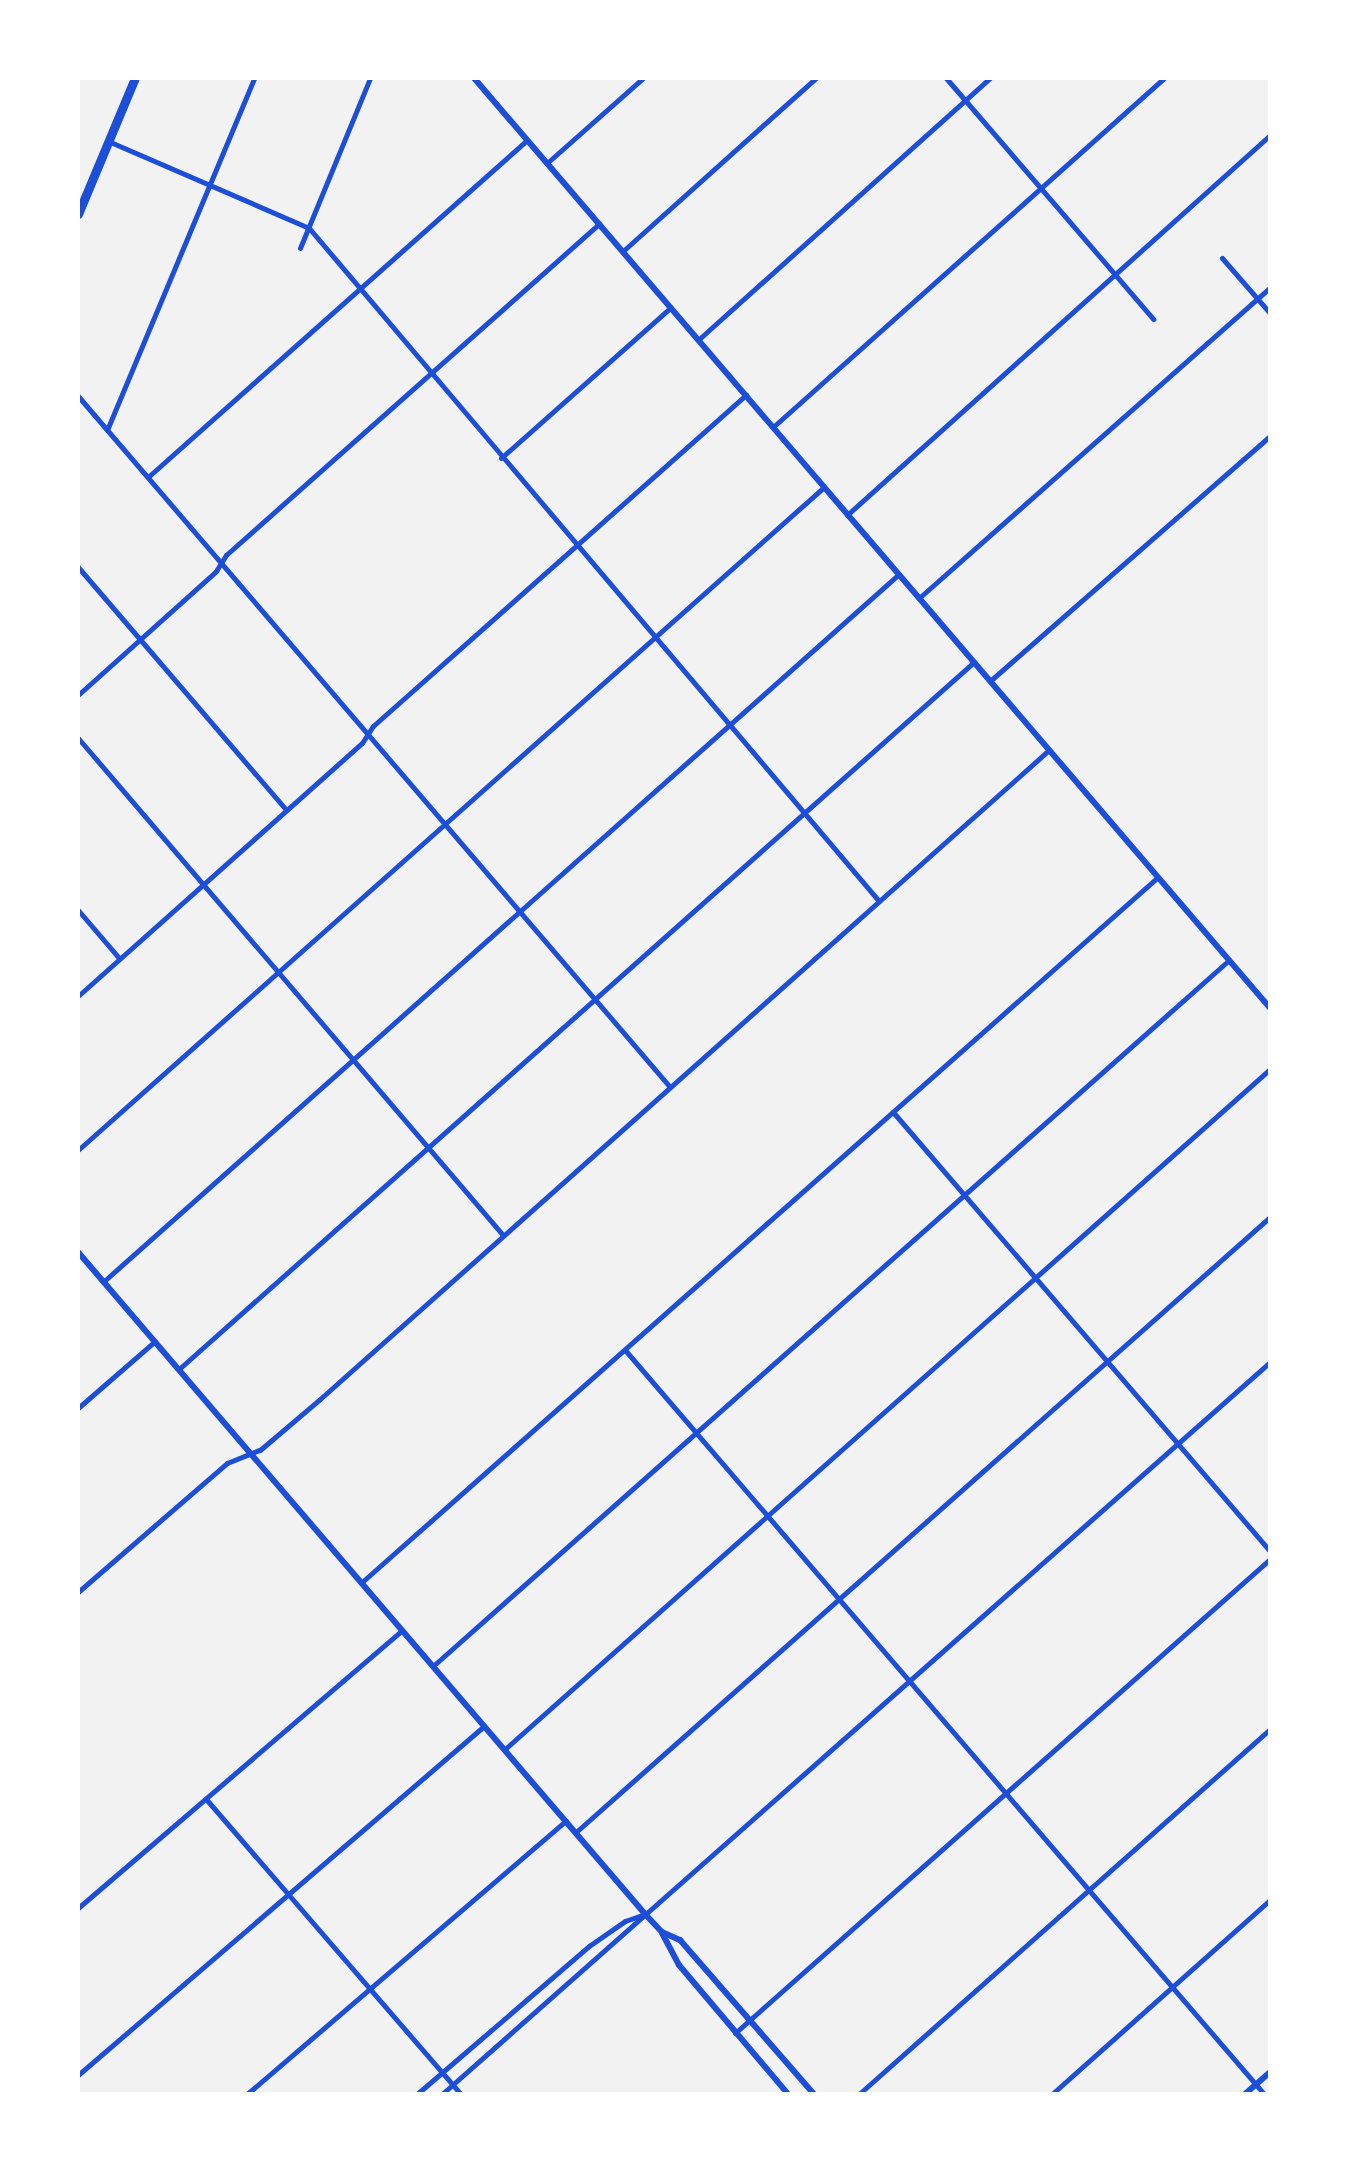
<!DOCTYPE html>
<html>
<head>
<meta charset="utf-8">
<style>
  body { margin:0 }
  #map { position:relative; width:1348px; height:2172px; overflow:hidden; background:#f2f2f2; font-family:"Source Sans 3",sans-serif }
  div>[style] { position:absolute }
  .minor>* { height:5px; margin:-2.5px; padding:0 2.5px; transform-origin:2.5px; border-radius:2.5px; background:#1d4ed8 }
  .tertiary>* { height:6px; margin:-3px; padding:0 3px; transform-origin:3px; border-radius:3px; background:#1d4ed8 }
  .primary>* { height:9px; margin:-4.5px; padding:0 4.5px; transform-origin:4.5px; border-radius:4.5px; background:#1d4ed8 }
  span { translate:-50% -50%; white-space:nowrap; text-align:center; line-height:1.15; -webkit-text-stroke:9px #fff; paint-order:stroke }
  .frame { position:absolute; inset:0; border:80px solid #fff; pointer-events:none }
</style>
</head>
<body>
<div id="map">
  <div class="minor">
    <i style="left:946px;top:78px;width:318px;rotate:49.3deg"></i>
    <i style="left:108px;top:141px;width:219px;rotate:23.4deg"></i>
    <i style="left:309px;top:228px;width:882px;rotate:49.74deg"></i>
    <i style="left:547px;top:163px;width:128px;rotate:-41.5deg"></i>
    <i style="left:300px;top:248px;width:184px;rotate:-67.6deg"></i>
    <i style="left:623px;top:251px;width:259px;rotate:-41.9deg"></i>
    <i style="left:1222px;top:258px;width:73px;rotate:48.9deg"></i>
    <i style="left:698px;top:340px;width:392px;rotate:-41.9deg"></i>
    <i style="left:78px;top:396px;width:910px;rotate:49.41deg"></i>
    <i style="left:773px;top:427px;width:524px;rotate:-41.75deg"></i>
    <i style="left:107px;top:430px;width:381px;rotate:-67.3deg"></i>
    <i style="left:501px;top:458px;width:227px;rotate:-41.6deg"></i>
    <i style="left:148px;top:477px;width:507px;rotate:-41.64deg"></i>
    <i style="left:847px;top:515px;width:569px;rotate:-41.93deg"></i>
    <i style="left:78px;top:567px;width:320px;rotate:49.4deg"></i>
    <i style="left:919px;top:598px;width:468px;rotate:-41.5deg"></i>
    <i style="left:990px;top:681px;width:372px;rotate:-41.2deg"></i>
    <i style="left:78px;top:695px;width:186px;rotate:-41.9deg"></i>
    <i style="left:216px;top:571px;width:19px;rotate:-58deg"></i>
    <i style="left:226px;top:555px;width:499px;rotate:-41.6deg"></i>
    <i style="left:78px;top:738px;width:654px;rotate:49.47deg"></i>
    <i style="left:78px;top:910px;width:63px;rotate:49.5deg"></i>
    <i style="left:78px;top:996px;width:380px;rotate:-41.7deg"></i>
    <i style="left:362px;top:743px;width:20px;rotate:-57deg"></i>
    <i style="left:373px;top:726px;width:499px;rotate:-41.6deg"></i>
    <i style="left:893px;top:1112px;width:579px;rotate:49.35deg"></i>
    <i style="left:78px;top:1150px;width:998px;rotate:-41.63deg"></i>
    <i style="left:103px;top:1282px;width:1065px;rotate:-41.65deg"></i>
    <i style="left:625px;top:1350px;width:981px;rotate:49.34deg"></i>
    <i style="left:179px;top:1369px;width:1064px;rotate:-41.65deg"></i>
    <i style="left:78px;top:1408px;width:102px;rotate:-41deg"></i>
    <i style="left:362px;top:1582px;width:1063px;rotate:-41.53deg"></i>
    <i style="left:78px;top:1592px;width:197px;rotate:-40.9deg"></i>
    <i style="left:227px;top:1463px;width:35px;rotate:-22deg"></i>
    <i style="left:260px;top:1450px;width:79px;rotate:-40.4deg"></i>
    <i style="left:320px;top:1399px;width:976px;rotate:-41.68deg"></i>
    <i style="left:433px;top:1666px;width:1064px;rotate:-41.57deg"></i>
    <i style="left:505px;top:1749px;width:1024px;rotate:-41.63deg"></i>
    <i style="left:206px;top:1799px;width:390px;rotate:49.2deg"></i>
    <i style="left:576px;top:1832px;width:927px;rotate:-41.55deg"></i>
    <i style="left:78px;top:1908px;width:427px;rotate:-40.6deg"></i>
    <i style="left:735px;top:2033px;width:715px;rotate:-41.54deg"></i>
    <i style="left:78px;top:2075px;width:535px;rotate:-40.68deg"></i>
    <i style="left:247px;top:2094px;width:420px;rotate:-40.6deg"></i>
    <i style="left:417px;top:2094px;width:227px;rotate:-40.7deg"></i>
    <i style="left:589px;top:1946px;width:44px;rotate:-34.8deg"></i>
    <i style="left:625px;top:1921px;width:18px;rotate:-19deg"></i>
    <i style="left:442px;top:2094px;width:1105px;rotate:-41.48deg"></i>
    <i style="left:859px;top:2094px;width:550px;rotate:-41.61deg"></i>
    <i style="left:1052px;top:2094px;width:292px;rotate:-41.7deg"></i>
  </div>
  <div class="tertiary">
    <i style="left:474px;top:78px;width:1224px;rotate:49.44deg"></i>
    <i style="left:78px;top:1252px;width:872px;rotate:49.42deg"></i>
    <i style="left:645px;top:1914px;width:25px;rotate:47deg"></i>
    <i style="left:662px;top:1932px;width:20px;rotate:24deg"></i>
    <i style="left:680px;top:1940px;width:204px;rotate:49deg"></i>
    <i style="left:662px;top:1933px;width:36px;rotate:62deg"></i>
    <i style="left:679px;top:1965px;width:169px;rotate:49.8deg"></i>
    <i style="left:1245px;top:2094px;width:33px;rotate:-41deg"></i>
  </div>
  <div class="primary">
    <i style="left:78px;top:214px;width:147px;rotate:-67.3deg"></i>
  </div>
  <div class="frame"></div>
</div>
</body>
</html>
